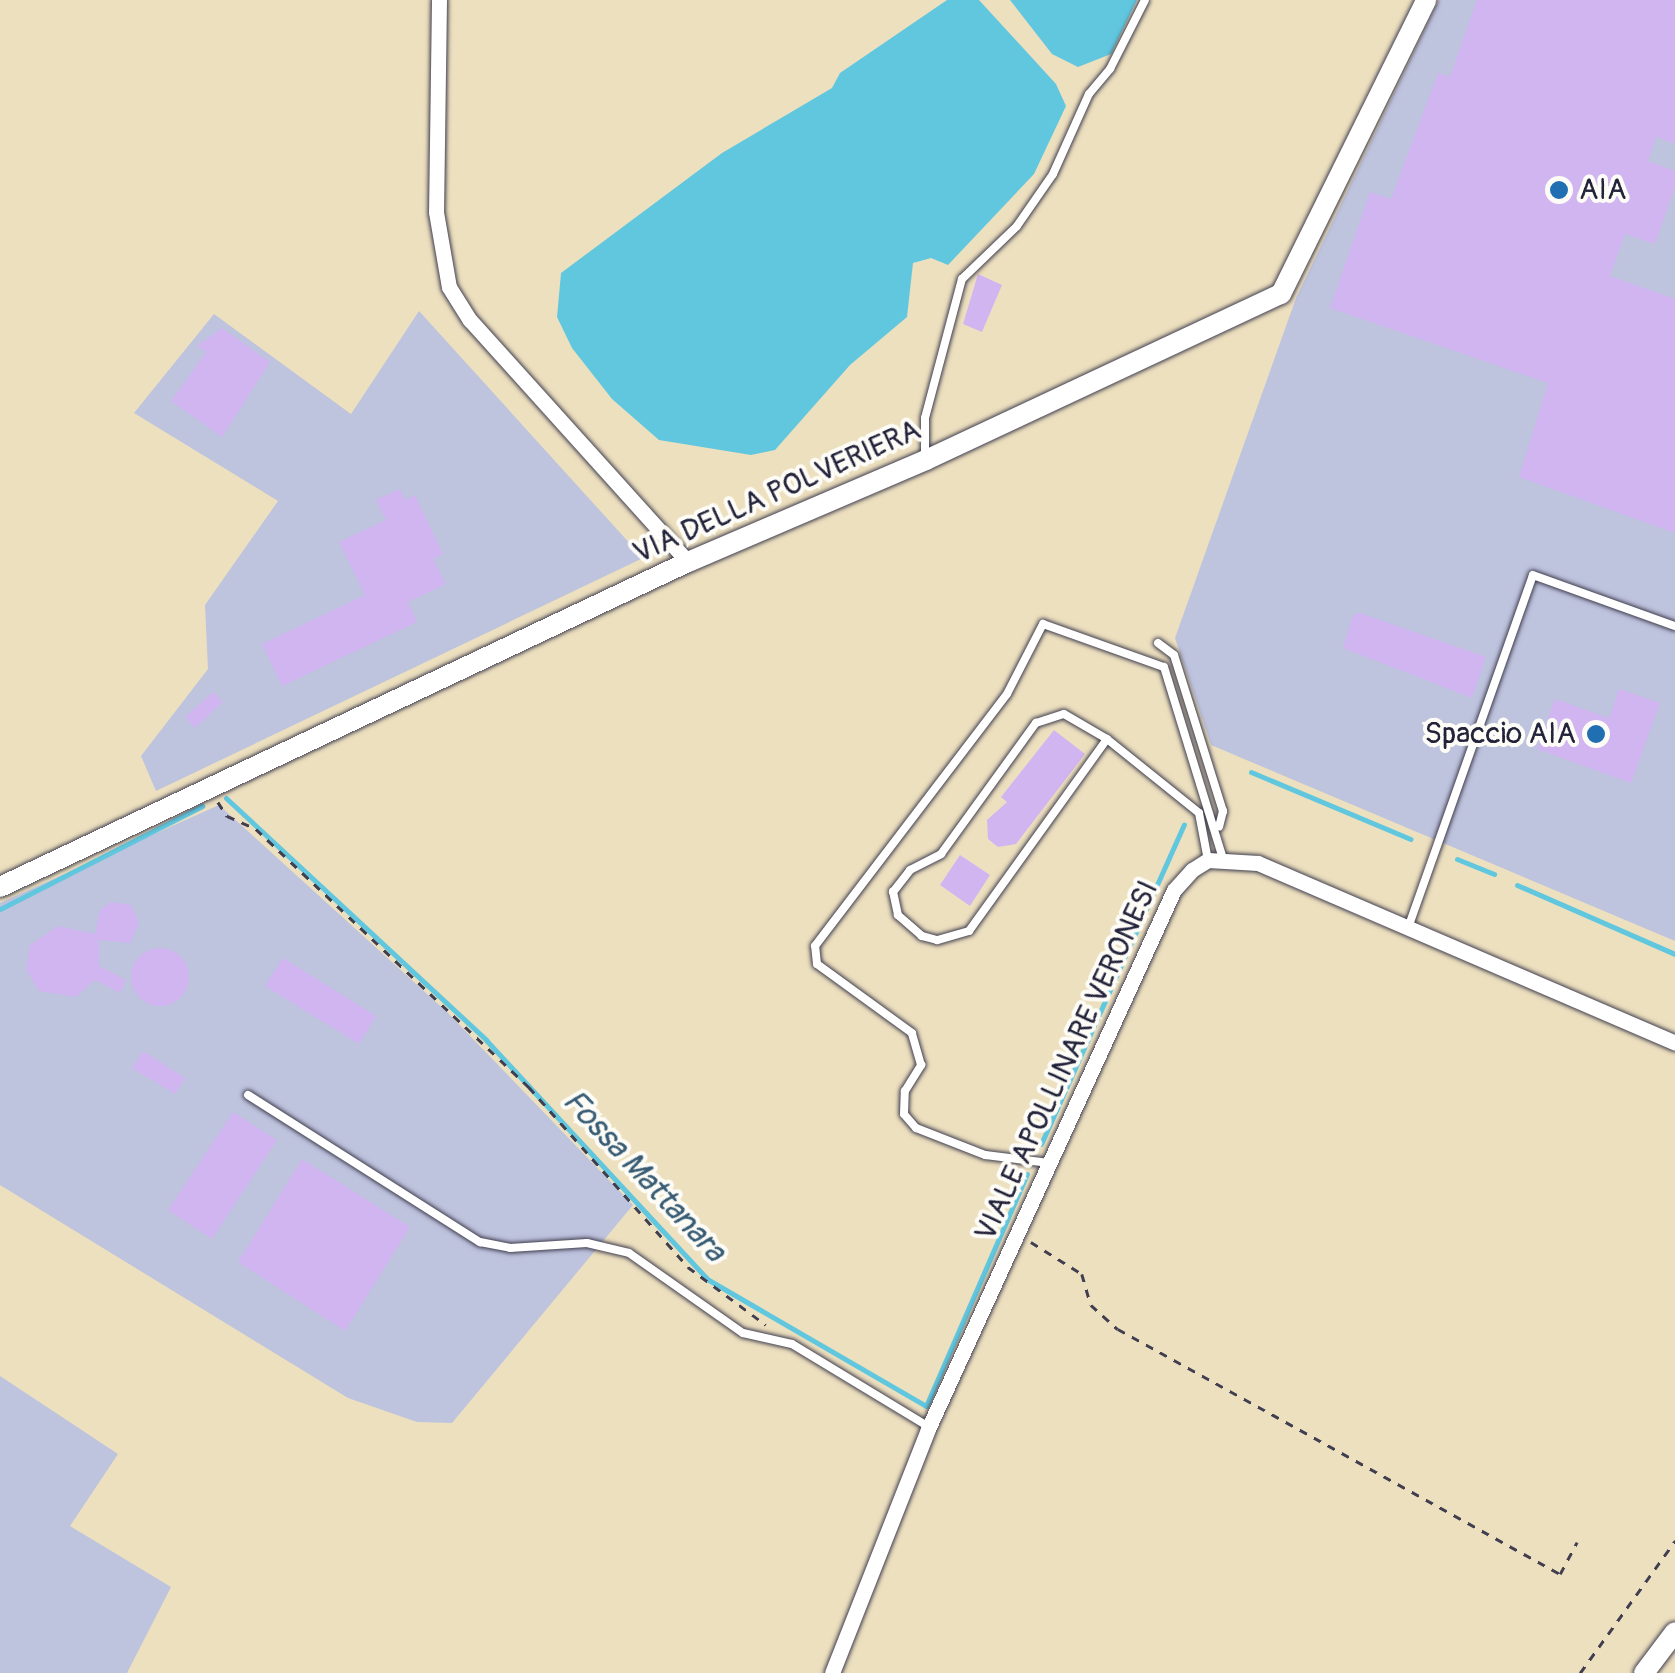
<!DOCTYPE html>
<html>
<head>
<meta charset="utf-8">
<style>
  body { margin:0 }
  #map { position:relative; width:1675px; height:1673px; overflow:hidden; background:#ede0bf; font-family:Pangolin,sans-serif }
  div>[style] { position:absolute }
  .industrial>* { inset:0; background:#bec3de }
  .water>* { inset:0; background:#61c7df }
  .stream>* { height:5px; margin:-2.5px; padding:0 2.5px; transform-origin:2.5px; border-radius:2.5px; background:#61c7df }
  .building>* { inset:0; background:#d1b5f1 }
  .round { border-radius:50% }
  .path>* { height:2.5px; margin-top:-1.25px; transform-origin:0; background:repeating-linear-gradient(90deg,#403e4f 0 8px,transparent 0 16px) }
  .roads { filter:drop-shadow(0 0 2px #403e4f) drop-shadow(0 0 2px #403e4f) }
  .lane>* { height:8px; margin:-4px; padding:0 4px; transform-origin:4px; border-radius:4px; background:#fff }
  .street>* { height:15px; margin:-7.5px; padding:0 7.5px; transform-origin:7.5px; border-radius:7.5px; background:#fff }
  .secondary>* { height:20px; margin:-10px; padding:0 10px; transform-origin:10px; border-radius:10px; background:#fff }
  .dots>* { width:28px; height:28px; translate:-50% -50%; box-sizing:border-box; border:5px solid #fdfcf7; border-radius:50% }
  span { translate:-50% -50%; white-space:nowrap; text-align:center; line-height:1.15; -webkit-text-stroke:8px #fdfcf7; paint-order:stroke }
  .poi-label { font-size:30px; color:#22223b }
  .left { translate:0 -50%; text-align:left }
  .right { translate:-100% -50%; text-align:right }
  .street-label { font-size:30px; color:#22223b }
  .water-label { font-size:32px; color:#385c74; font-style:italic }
</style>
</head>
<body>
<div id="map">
  <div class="industrial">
    <i style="clip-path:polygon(1439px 0,1675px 0,1675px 941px,1211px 745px,1175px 638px,1296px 298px)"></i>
    <i style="clip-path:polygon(419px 311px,643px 558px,156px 791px,141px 756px,208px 669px,205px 605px,278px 501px,134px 413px,214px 314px,351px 414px)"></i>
    <i style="clip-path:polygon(219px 805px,448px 1013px,633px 1205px,452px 1423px,417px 1422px,348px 1398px,0 1185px,0 903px)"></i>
    <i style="clip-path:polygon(0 1376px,118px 1454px,70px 1526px,171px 1587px,127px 1673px,0 1673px)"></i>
  </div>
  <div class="water">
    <i style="clip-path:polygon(947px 0,979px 0,1056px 84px,1066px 106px,1034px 174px,948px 265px,931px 258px,913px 263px,907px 317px,850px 365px,775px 450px,751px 455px,659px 440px,612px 399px,572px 348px,557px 317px,561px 273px,722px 153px,832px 88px,840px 73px)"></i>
    <i style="clip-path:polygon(1010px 0,1137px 0,1111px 54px,1078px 67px,1052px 54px)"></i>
  </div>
  <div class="stream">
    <i style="left:1251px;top:772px;width:173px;rotate:22.8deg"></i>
    <i style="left:226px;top:798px;width:355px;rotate:42.9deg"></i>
    <i style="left:486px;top:1040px;width:326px;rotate:47.2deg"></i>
    <i style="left:707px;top:1279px;width:253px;rotate:30.1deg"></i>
    <i style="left:926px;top:1406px;width:253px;rotate:-66.5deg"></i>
    <i style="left:1457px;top:859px;width:40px;rotate:22deg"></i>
    <i style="left:1517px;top:885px;width:172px;rotate:23.6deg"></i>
    <i style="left:0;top:909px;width:227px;rotate:-27deg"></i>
    <i style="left:1041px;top:1144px;width:350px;rotate:-65.9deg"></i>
  </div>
  <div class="building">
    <i style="clip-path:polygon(1477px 0,1675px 0,1675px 144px,1656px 137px,1648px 161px,1675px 171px,1675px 187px,1655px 244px,1625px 234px,1610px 276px,1675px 299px,1675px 533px,1519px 477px,1548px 383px,1330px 308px,1370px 192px,1391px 199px,1438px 73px,1450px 77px)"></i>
    <i style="clip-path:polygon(978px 274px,1002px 285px,982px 332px,963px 324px)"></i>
    <i style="clip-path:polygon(222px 328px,270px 362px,222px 437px,171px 401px,206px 352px,197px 346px)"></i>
    <i style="clip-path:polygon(400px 489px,405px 500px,415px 495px,443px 554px,433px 559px,446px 584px,408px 602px,417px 622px,282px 686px,262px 644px,365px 595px,339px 542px,386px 520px,376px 500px)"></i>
    <i style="clip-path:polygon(1360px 613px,1486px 657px,1472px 698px,1343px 648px,1353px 615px)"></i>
    <i style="clip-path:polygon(1619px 689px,1660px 703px,1631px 783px,1537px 749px,1555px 699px,1609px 718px)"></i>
    <i style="clip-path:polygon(213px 692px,223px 702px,195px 728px,185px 717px)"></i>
    <i style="clip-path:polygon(1054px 730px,1085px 754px,1016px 844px,998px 847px,988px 839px,987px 820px,1007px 802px,1001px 797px)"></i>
    <i style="clip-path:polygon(960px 855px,990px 875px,970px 906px,940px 885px)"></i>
    <i style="clip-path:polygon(111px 902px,131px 905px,139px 923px,130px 943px,99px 940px,99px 966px,126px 980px,120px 993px,95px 980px,76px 997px,39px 991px,26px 969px,30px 945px,58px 926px,95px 934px,100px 910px)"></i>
    <i class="round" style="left:131px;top:948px;width:58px;height:58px"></i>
    <i style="clip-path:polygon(283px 958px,376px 1016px,359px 1044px,265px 986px)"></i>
    <i style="clip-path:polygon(143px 1051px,185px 1078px,175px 1094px,132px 1068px)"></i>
    <i style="clip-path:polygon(233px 1112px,277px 1140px,212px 1239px,168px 1210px)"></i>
    <i style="clip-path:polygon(302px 1159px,410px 1227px,345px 1331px,238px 1262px)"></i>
  </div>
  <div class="path">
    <i style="left:218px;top:802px;width:17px;rotate:57deg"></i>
    <i style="left:227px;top:816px;width:32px;rotate:24deg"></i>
    <i style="left:256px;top:829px;width:376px;rotate:43.4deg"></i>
    <i style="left:529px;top:1087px;width:240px;rotate:48.5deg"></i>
    <i style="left:688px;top:1267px;width:97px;rotate:36.6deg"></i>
    <i style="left:1031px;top:1242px;width:60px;rotate:32.1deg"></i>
    <i style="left:1082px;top:1274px;width:32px;rotate:74deg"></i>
    <i style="left:1091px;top:1305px;width:36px;rotate:42deg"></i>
    <i style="left:1118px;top:1329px;width:505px;rotate:29deg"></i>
    <i style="left:1560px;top:1574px;width:36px;rotate:-62deg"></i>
    <i style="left:1580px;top:1673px;width:163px;rotate:-54.3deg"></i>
  </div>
  <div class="roads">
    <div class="lane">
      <i style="left:925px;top:456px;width:38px;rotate:-90deg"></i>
      <i style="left:925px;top:418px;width:144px;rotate:-75.1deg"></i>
      <i style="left:962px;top:279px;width:76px;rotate:-43.9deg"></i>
      <i style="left:1017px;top:226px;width:63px;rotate:-55.3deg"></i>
      <i style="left:1053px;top:174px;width:88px;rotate:-65.8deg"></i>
      <i style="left:1089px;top:94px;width:33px;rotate:-50deg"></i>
      <i style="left:1110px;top:69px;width:77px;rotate:-63.1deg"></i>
      <i style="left:1158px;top:643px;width:20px;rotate:37deg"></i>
      <i style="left:1174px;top:655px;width:164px;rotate:72.6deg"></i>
      <i style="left:1223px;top:811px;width:16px;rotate:104deg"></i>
      <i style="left:1107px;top:739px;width:236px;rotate:125.7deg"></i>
      <i style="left:969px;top:931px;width:33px;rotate:164deg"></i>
      <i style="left:937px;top:940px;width:16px;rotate:-165deg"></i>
      <i style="left:922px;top:936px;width:32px;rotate:-139deg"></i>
      <i style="left:898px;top:915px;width:24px;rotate:-102deg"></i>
      <i style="left:893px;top:892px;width:28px;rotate:-52deg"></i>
      <i style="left:910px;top:870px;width:35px;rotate:-27deg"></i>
      <i style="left:941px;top:854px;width:162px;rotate:-54.1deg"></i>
      <i style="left:1036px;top:723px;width:29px;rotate:-18deg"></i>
      <i style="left:1064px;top:714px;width:50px;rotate:30.2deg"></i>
      <i style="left:1107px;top:739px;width:118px;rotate:38.8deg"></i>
      <i style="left:1199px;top:813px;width:48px;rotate:79.2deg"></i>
      <i style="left:1408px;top:928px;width:374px;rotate:-70.5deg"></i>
      <i style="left:1533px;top:575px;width:151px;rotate:19.8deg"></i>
      <i style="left:248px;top:1095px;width:275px;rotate:32.4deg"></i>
      <i style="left:480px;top:1242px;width:31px;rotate:11deg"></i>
      <i style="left:510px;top:1248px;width:77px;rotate:-3.7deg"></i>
      <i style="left:587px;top:1243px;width:43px;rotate:13.4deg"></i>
      <i style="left:629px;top:1253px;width:139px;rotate:35.1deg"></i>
      <i style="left:743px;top:1333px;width:50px;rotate:12.7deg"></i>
      <i style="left:792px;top:1344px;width:160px;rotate:31.2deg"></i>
      <i style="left:1049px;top:1163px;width:64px;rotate:-172.9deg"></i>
      <i style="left:985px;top:1155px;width:74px;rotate:-158.6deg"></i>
      <i style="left:916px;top:1128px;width:18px;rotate:-131deg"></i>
      <i style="left:904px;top:1114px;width:23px;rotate:-88deg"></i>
      <i style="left:905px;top:1091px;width:31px;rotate:-58deg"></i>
      <i style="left:921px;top:1065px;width:33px;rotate:-106deg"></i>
      <i style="left:912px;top:1033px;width:117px;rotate:-144deg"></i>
      <i style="left:817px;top:964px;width:18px;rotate:-96deg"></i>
      <i style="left:815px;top:946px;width:317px;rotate:-52.7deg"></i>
      <i style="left:1007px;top:694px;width:79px;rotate:-62.8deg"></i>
      <i style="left:1043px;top:624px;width:128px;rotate:19.6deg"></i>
      <i style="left:1164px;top:667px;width:201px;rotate:72.9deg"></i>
    </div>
    <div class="street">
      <i style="left:439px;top:0;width:212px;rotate:90.8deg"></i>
      <i style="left:436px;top:212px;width:76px;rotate:80.2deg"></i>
      <i style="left:449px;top:287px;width:39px;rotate:58deg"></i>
      <i style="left:470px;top:320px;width:326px;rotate:48deg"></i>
      <i style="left:832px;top:1673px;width:262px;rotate:-68.5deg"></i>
      <i style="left:928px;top:1429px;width:592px;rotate:-65.47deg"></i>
      <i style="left:1174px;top:890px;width:27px;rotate:-48deg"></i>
      <i style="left:1192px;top:870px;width:19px;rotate:-32deg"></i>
      <i style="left:1208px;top:860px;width:50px;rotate:3.4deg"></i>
      <i style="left:1258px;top:863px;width:454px;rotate:23.3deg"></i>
    </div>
    <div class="secondary">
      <i style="left:0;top:887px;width:761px;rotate:-25.29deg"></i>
      <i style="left:688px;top:562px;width:259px;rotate:-23.2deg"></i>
      <i style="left:926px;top:460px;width:392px;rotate:-25.1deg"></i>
      <i style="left:1281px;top:294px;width:328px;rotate:-63.7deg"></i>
      <i style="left:1644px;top:1673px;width:51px;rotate:-52.9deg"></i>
    </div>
  </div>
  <div class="dots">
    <i style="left:1559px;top:190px;background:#1f6fb2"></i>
    <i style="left:1596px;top:734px;background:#1f6fb2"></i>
  </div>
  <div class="poi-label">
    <span class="left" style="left:1579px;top:190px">AIA</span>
    <span class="right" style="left:1576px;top:734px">Spaccio AIA</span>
  </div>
  <div class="street-label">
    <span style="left:777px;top:492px;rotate:-24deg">VIA DELLA POLVERIERA</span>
    <span style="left:1067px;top:1061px;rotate:-65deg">VIALE APOLLINARE VERONESI</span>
  </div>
  <div class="water-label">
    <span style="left:644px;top:1176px;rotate:47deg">Fossa Mattanara</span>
  </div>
</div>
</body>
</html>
